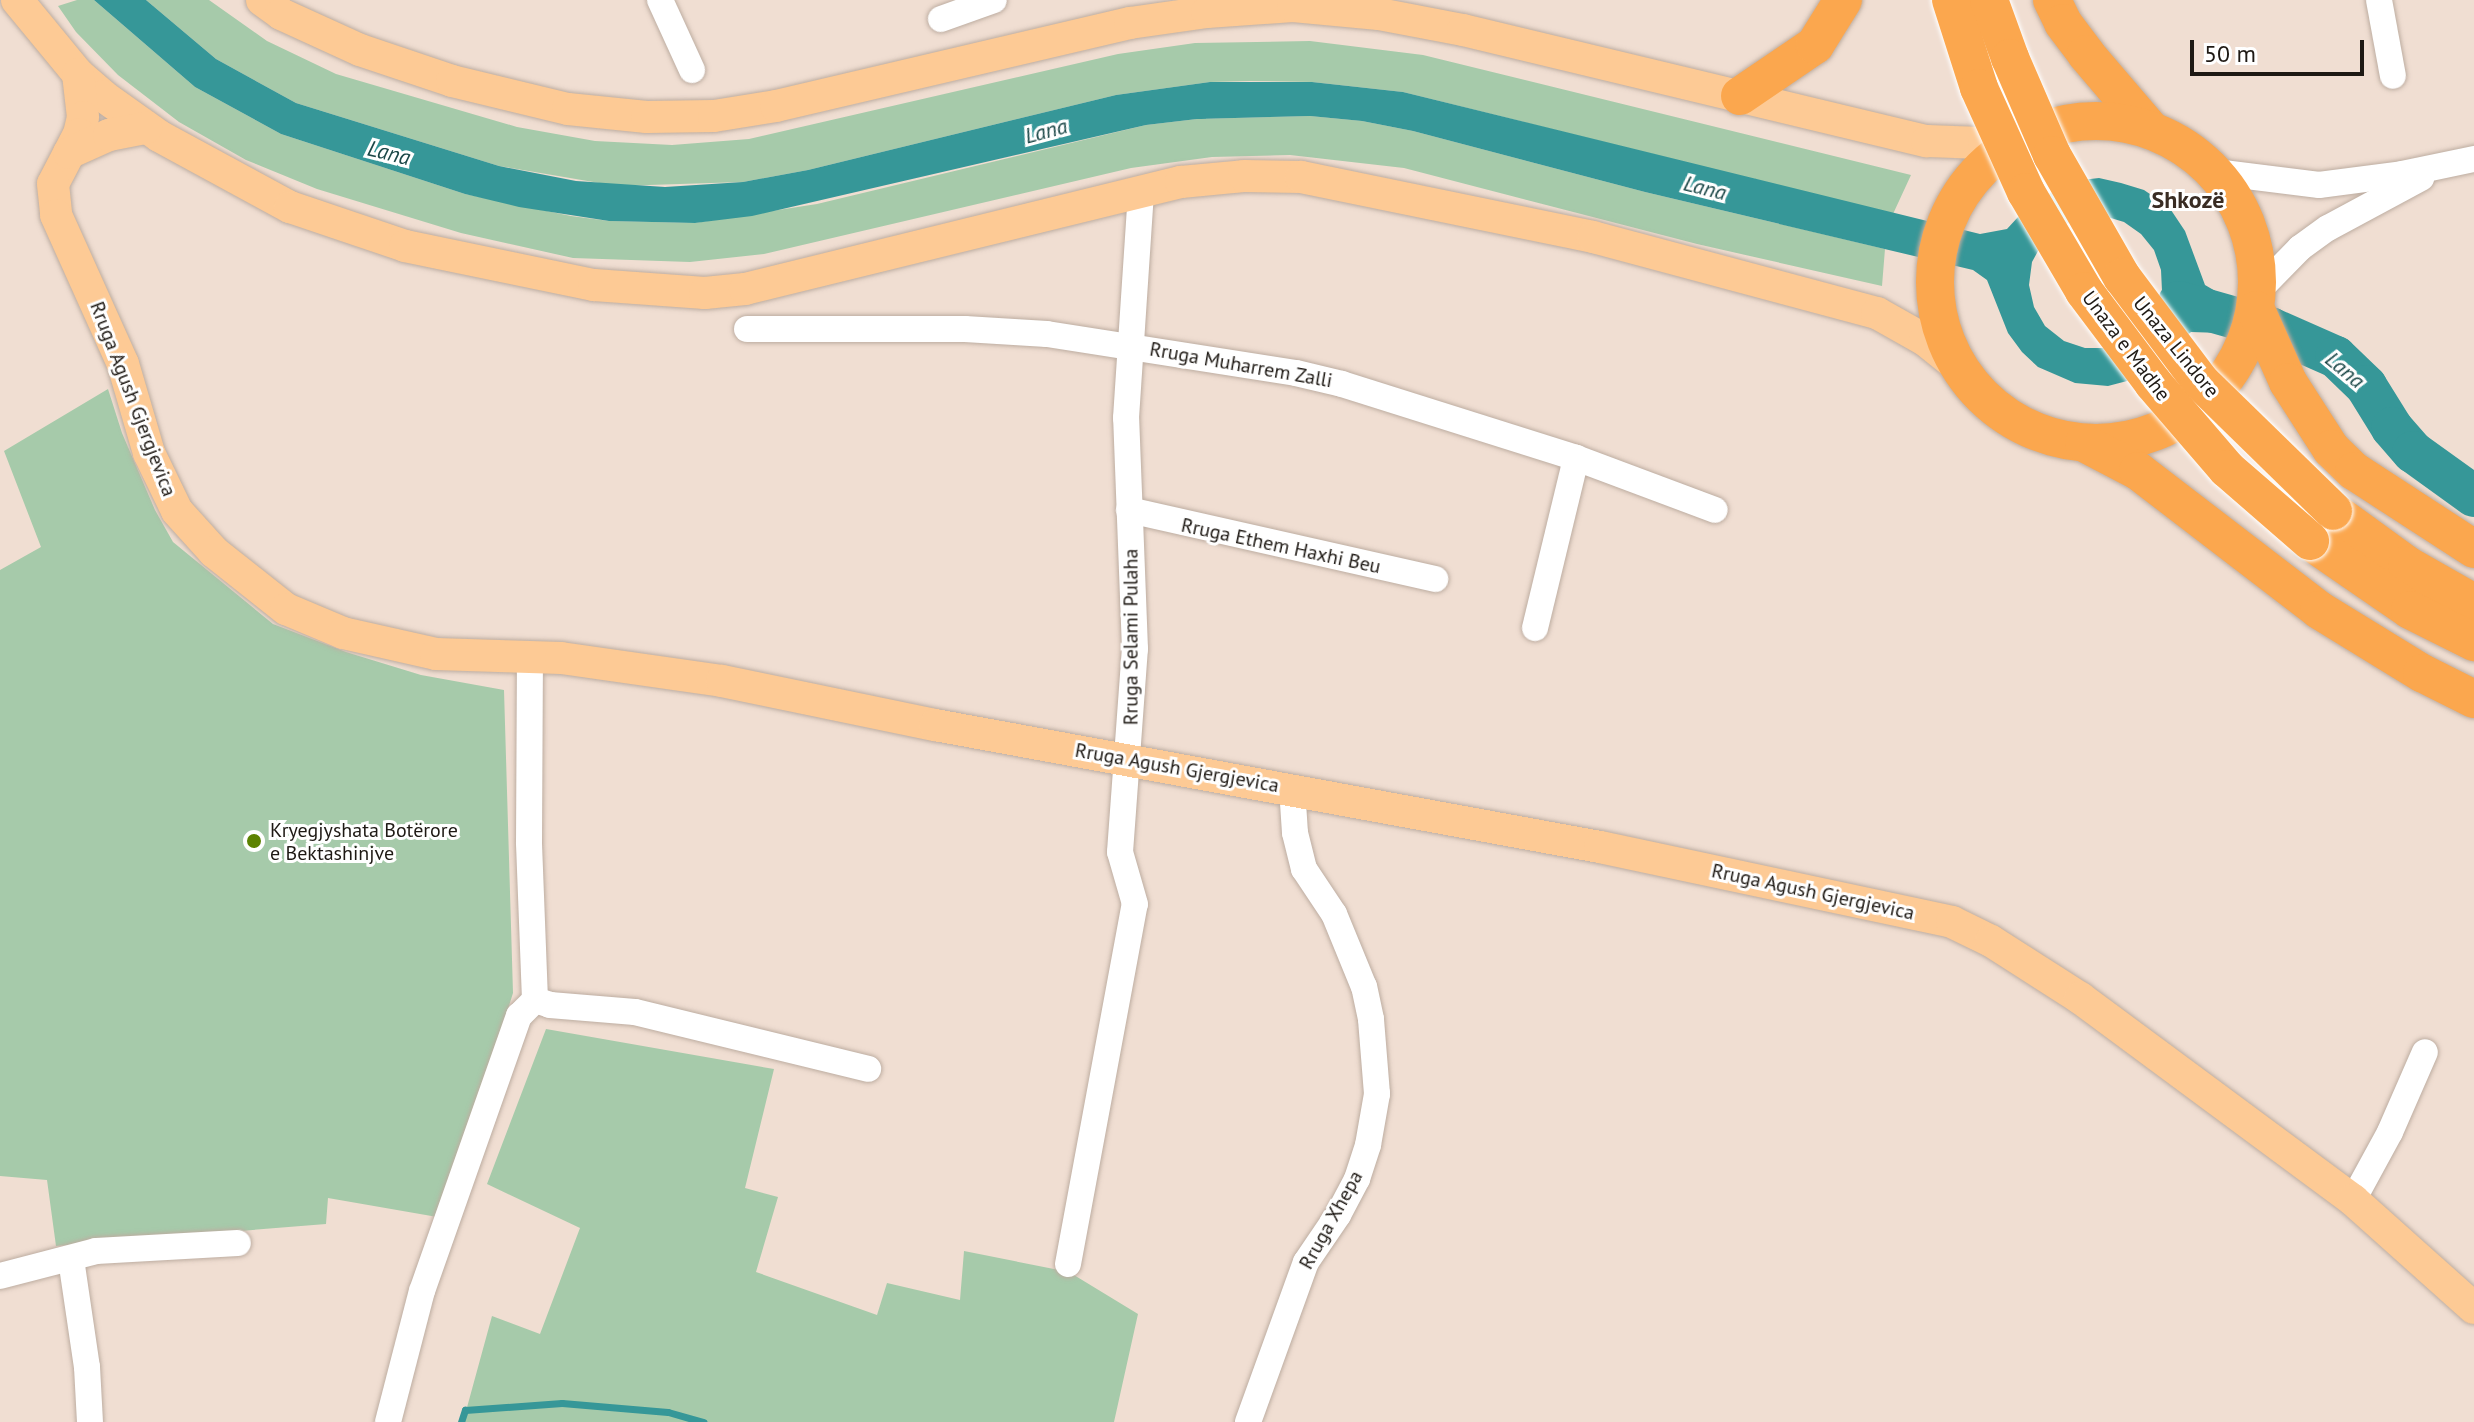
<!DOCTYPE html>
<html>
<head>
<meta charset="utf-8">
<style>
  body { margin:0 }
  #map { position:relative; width:2474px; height:1422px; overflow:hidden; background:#f0ded2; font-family:"PT Sans",sans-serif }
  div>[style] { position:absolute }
  .green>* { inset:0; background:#a6caaa }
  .water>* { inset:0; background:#369798 }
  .stream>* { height:7px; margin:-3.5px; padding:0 3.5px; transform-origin:3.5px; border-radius:3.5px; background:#369798 }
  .river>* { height:42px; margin:-21px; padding:0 21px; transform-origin:21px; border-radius:21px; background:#369798 }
  .roads { filter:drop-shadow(0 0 2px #bdada1) drop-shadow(0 0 2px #bdada1) }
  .minor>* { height:26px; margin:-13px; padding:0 13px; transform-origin:13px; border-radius:13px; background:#fff }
  .major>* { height:32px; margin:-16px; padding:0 16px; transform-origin:16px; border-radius:16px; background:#fdca95 }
  .highway>* { height:38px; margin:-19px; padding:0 19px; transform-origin:19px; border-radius:19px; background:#fba74e }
  .highway>.ring { margin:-19px; padding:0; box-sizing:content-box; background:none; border:38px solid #fba74e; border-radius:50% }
  .bridges { filter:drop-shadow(0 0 2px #fff) drop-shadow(0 0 2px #fff) }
  .highway-bridge>* { height:38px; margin:-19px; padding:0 19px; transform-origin:19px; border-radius:19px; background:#fba74e }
  .dots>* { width:22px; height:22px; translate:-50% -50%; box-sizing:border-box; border:4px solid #fff; border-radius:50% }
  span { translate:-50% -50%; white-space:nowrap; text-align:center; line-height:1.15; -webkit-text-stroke:6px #fff; paint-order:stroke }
  .street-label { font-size:20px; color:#1e1914 }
  .poi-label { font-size:20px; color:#1e1914 }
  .left { translate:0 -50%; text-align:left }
  .water-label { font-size:22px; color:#1c4848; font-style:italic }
  .quarter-label { font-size:24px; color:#392c23; font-weight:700 }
  .scale { position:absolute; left:2190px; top:40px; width:174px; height:36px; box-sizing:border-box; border:4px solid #1e1914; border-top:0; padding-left:10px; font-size:24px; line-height:28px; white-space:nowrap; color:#1e1914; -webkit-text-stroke:6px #fff; paint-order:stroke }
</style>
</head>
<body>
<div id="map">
  <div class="green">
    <i style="clip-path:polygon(77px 0,94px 0,195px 87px,281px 134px,465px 194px,571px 216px,609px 221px,695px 223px,817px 204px,1146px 125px,1197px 119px,1310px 116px,1362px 121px,1413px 131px,1645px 192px,1885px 249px,1882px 286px,1697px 244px,1404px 168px,1290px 155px,1212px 157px,1131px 168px,764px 254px,690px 262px,573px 258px,461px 233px,317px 189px,246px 160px,179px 122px,118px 75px,76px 32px,58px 6px)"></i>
    <i style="clip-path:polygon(146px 0,209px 0,267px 41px,336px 74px,517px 127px,595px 141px,672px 145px,749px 139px,1118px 54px,1195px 43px,1310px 41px,1423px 55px,1911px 175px,1893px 214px,1403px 92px,1312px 82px,1250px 81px,1210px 82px,1116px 95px,808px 170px,743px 182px,617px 186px,499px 166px,296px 103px,216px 59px)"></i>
    <i style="clip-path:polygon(108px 389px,122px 433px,155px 510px,173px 542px,273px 624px,346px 652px,421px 675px,504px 690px,513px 993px,443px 1218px,328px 1198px,326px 1224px,56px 1246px,47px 1180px,0 1176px,0 570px,41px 547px,4px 451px)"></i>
    <i style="clip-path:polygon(546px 1029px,774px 1069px,745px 1188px,778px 1197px,756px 1272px,877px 1315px,887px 1283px,960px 1300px,964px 1251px,1069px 1272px,1138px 1314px,1114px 1422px,463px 1422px,492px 1316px,540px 1334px,580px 1228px,487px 1184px)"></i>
  </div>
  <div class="water">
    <i style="clip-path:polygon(evenodd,94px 0,146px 0,216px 59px,296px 103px,499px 166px,576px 181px,665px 187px,743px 182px,808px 170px,1116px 95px,1210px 82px,1312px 82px,1403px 92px,1980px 234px,2007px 229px,2030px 204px,2073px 181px,2099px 178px,2121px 183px,2144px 190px,2169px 207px,2185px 231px,2205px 285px,2229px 299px,2221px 333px,2191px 332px,2146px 370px,2127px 381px,2108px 386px,2075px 383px,2038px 367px,2022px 352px,2008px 333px,1987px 280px,1973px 270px,1645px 192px,1413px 131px,1362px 121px,1310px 116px,1197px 119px,1146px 125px,752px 216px,695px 223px,609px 221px,519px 207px,465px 194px,281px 134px,195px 87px,94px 0,2104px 216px,2124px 222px,2141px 234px,2154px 250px,2161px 270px,2162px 291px,2156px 311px,2144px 328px,2128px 341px,2108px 348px,2085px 348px,2064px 341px,2045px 326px,2034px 307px,2029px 285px,2032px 262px,2043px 242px,2059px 227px,2080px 218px,2104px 216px)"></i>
  </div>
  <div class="stream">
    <i style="left:461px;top:1422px;width:13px;rotate:-72deg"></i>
    <i style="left:465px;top:1410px;width:97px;rotate:-4.1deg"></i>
    <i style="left:562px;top:1403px;width:106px;rotate:4.9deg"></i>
    <i style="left:668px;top:1412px;width:37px;rotate:16deg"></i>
  </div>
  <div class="river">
    <i style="left:2179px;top:302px;width:95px;rotate:15.9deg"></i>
    <i style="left:2270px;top:328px;width:72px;rotate:23.7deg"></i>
    <i style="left:2336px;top:357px;width:42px;rotate:44deg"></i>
    <i style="left:2366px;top:386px;width:49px;rotate:58.2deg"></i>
    <i style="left:2392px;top:428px;width:32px;rotate:49deg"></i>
    <i style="left:2413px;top:452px;width:75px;rotate:35.8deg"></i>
  </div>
  <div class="roads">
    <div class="minor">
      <i style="left:660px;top:0;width:77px;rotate:65.4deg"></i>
      <i style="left:2379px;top:0;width:77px;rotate:79.6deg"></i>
      <i style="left:941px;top:19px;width:56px;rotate:-19.7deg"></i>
      <i style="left:2215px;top:172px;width:105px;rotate:7.1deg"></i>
      <i style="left:2319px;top:185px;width:84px;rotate:-7.5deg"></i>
      <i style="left:2402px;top:174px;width:74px;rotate:-11.8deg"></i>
      <i style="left:2258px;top:291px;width:60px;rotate:-45.7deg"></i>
      <i style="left:2300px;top:248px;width:34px;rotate:-36deg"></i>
      <i style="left:2328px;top:228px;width:106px;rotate:-28.3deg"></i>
      <i style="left:747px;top:329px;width:218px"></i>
      <i style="left:965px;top:329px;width:82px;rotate:3.5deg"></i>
      <i style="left:1047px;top:334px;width:252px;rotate:8.9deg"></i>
      <i style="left:1296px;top:373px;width:47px;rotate:13.4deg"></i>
      <i style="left:1342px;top:384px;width:245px;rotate:17.5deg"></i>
      <i style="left:1576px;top:458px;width:148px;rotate:20.5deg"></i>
      <i style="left:1129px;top:510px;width:314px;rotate:12.7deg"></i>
      <i style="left:1535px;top:628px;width:175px;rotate:-76.4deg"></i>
      <i style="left:535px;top:1000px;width:16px;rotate:18deg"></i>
      <i style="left:550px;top:1005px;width:85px;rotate:4.7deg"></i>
      <i style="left:635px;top:1012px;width:240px;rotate:13.7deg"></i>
      <i style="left:2353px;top:1200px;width:77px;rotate:-61.4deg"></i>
      <i style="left:2390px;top:1132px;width:87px;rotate:-66.4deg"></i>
      <i style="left:71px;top:1259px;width:109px;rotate:81.6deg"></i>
      <i style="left:87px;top:1367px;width:55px;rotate:86.9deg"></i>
      <i style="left:1068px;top:1264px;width:366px;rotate:-79.5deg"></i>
      <i style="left:1135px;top:904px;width:54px;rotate:-106.1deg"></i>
      <i style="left:1120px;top:852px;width:204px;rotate:-85.8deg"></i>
      <i style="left:1135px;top:649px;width:231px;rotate:-92.2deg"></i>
      <i style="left:1126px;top:418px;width:226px;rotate:-86.2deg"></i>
      <i style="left:0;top:1276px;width:99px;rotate:-14.6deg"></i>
      <i style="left:96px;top:1251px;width:142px;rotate:-3.2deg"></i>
      <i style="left:388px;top:1422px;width:135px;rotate:-75.5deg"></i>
      <i style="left:422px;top:1291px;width:292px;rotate:-70.6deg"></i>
      <i style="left:519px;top:1016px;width:23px;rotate:-45deg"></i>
      <i style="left:535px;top:1000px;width:158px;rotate:-92.2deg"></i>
      <i style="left:529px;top:842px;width:185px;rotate:-89.7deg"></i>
      <i style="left:1248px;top:1422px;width:170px;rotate:-70.1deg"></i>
      <i style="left:1306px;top:1262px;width:57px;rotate:-55.8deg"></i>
      <i style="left:1338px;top:1215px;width:41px;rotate:-62.2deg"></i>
      <i style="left:1357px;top:1179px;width:36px;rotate:-72deg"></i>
      <i style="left:1368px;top:1145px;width:52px;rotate:-80deg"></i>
      <i style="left:1377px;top:1094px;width:75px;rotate:-94.6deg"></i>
      <i style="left:1371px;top:1019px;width:33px;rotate:-102deg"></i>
      <i style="left:1364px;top:987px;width:79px;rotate:-112.3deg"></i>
      <i style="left:1334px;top:914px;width:54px;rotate:-123.7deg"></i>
      <i style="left:1304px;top:869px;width:37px;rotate:-104deg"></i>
      <i style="left:1295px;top:833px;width:45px;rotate:-93.8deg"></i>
    </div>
    <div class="major">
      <i style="left:17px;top:0;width:96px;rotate:50.5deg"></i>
      <i style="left:78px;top:74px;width:33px;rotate:41deg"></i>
      <i style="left:103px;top:96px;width:69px;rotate:35.5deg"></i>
      <i style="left:159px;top:136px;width:149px;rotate:28.5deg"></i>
      <i style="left:290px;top:207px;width:121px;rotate:18.7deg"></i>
      <i style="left:405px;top:246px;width:193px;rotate:11.7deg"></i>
      <i style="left:594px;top:285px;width:111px;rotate:4.1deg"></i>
      <i style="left:705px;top:293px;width:40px;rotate:-5.7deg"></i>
      <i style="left:745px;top:289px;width:449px;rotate:-13.8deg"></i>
      <i style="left:1181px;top:182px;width:63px;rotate:-5.4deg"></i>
      <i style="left:1244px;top:176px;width:57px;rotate:1deg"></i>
      <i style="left:1301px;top:177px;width:298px;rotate:11.6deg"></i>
      <i style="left:1593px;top:237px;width:294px;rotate:15deg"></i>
      <i style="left:1877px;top:313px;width:55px;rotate:29.4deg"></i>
      <i style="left:1925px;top:340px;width:38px;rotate:39deg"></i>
      <i style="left:262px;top:0;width:24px;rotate:36deg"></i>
      <i style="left:281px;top:14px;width:87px;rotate:24.5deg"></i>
      <i style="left:360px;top:50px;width:97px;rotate:18.6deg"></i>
      <i style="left:452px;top:81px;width:119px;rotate:13.6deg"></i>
      <i style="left:568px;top:109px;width:79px;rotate:5.8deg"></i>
      <i style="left:647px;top:117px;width:67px;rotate:-0.9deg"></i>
      <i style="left:714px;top:116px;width:63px;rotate:-9.2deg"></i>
      <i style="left:776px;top:106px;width:364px;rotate:-13.2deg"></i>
      <i style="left:1130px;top:23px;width:78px;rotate:-8.1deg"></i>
      <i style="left:1207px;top:12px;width:86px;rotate:-4deg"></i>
      <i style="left:1293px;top:6px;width:86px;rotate:5.3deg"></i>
      <i style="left:1379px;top:14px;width:86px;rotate:10.8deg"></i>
      <i style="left:1463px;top:30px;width:477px;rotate:13.5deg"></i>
      <i style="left:1927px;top:141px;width:57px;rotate:2deg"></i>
      <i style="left:1984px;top:143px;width:43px;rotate:-10.8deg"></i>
      <i style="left:78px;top:74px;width:43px;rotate:83.4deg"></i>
      <i style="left:83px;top:117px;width:17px;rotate:103deg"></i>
      <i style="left:79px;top:134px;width:56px;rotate:117.5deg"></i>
      <i style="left:53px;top:184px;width:31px;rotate:84deg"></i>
      <i style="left:56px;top:215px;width:163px;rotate:65.8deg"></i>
      <i style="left:123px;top:364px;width:93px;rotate:73.7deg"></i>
      <i style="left:149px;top:453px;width:64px;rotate:64.2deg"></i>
      <i style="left:177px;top:511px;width:55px;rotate:47.9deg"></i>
      <i style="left:214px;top:552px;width:92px;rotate:38.4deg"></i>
      <i style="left:286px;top:609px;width:62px;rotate:22.8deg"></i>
      <i style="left:343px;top:633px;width:95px;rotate:12.7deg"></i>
      <i style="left:436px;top:654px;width:125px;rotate:1.8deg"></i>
      <i style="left:561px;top:658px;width:163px;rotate:8.1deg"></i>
      <i style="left:722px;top:681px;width:217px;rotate:11.7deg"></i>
      <i style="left:935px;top:725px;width:676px;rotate:10.4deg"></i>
      <i style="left:1600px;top:847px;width:360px;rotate:12deg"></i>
      <i style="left:1952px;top:922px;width:43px;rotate:26deg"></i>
      <i style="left:1991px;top:941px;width:106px;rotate:32.6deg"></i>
      <i style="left:2080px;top:998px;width:340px;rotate:36.5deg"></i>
      <i style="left:2353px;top:1200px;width:162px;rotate:41.8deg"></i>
      <i style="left:69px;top:153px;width:44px;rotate:-24.2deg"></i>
      <i style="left:109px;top:135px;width:38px;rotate:-11deg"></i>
    </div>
    <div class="highway">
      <i style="left:2052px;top:0;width:25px;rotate:64deg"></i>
      <i style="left:2063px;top:23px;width:39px;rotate:53deg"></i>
      <i style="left:2086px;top:54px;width:100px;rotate:49.5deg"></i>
      <i style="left:1740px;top:96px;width:91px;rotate:-34.2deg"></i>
      <i style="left:1815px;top:45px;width:53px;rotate:-58.1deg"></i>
      <i class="ring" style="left:1935px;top:121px;width:284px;height:284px"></i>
      <i style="left:2256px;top:310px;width:79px;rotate:66deg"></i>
      <i style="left:2288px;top:382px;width:80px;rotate:57.3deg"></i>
      <i style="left:2331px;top:449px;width:32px;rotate:44deg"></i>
      <i style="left:2354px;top:471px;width:143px;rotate:33deg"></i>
      <i style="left:2084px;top:443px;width:61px;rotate:27.4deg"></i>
      <i style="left:2138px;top:471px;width:228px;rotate:37.5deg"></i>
      <i style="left:2319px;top:610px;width:121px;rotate:31.5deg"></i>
      <i style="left:2422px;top:673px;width:58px;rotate:26.6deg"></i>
      <i style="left:2333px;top:511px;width:92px;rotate:36.1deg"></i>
      <i style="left:2407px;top:565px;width:77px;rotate:29.6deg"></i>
      <i style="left:2310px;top:541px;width:121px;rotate:34.6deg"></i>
      <i style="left:2410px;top:610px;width:72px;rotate:26.6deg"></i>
    </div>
  </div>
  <div class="bridges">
    <div class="highway-bridge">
      <i style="left:1951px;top:0;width:92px;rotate:72.3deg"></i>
      <i style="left:1979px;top:88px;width:114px;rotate:65.7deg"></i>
      <i style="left:2026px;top:192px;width:115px;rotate:59.6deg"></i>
      <i style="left:2084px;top:291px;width:115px;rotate:53.1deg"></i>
      <i style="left:2153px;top:383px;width:113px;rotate:49.3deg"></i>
      <i style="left:2227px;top:469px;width:110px;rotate:40.9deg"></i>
      <i style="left:1989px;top:0;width:62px;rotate:70.1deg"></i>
      <i style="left:2010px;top:58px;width:106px;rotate:66.6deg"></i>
      <i style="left:2052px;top:155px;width:141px;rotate:60.2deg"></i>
      <i style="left:2122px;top:277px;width:130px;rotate:53.1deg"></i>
      <i style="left:2200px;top:381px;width:186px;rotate:44.3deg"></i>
    </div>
  </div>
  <div class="dots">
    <i style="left:254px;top:841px;background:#5c8201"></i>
  </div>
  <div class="street-label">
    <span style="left:2126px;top:346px;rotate:53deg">Unaza e Madhe</span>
    <span style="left:2176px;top:347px;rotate:51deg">Unaza Lindore</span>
    <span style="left:1241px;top:365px;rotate:10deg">Rruga Muharrem Zalli</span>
    <span style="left:133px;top:399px;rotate:69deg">Rruga Agush Gjergjevica</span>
    <span style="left:1281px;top:546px;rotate:12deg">Rruga Ethem Haxhi Beu</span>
    <span style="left:1131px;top:637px;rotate:-90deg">Rruga Selami Pulaha</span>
    <span style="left:1177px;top:768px;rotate:10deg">Rruga Agush Gjergjevica</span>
    <span style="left:1813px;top:892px;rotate:12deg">Rruga Agush Gjergjevica</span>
    <span style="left:1331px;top:1220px;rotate:-61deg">Rruga Xhepa</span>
  </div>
  <div class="poi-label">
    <span class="left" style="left:270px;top:842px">Kryegjyshata Botërore<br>e Bektashinjve</span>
  </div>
  <div class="water-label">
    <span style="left:1046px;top:131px;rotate:-15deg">Lana</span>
    <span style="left:389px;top:153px;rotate:14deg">Lana</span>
    <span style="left:1705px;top:188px;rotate:14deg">Lana</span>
    <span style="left:2345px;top:370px;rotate:40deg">Lana</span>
  </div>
  <div class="quarter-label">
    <span style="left:2188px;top:200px">Shkozë</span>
  </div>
  <div class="scale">50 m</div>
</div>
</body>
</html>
